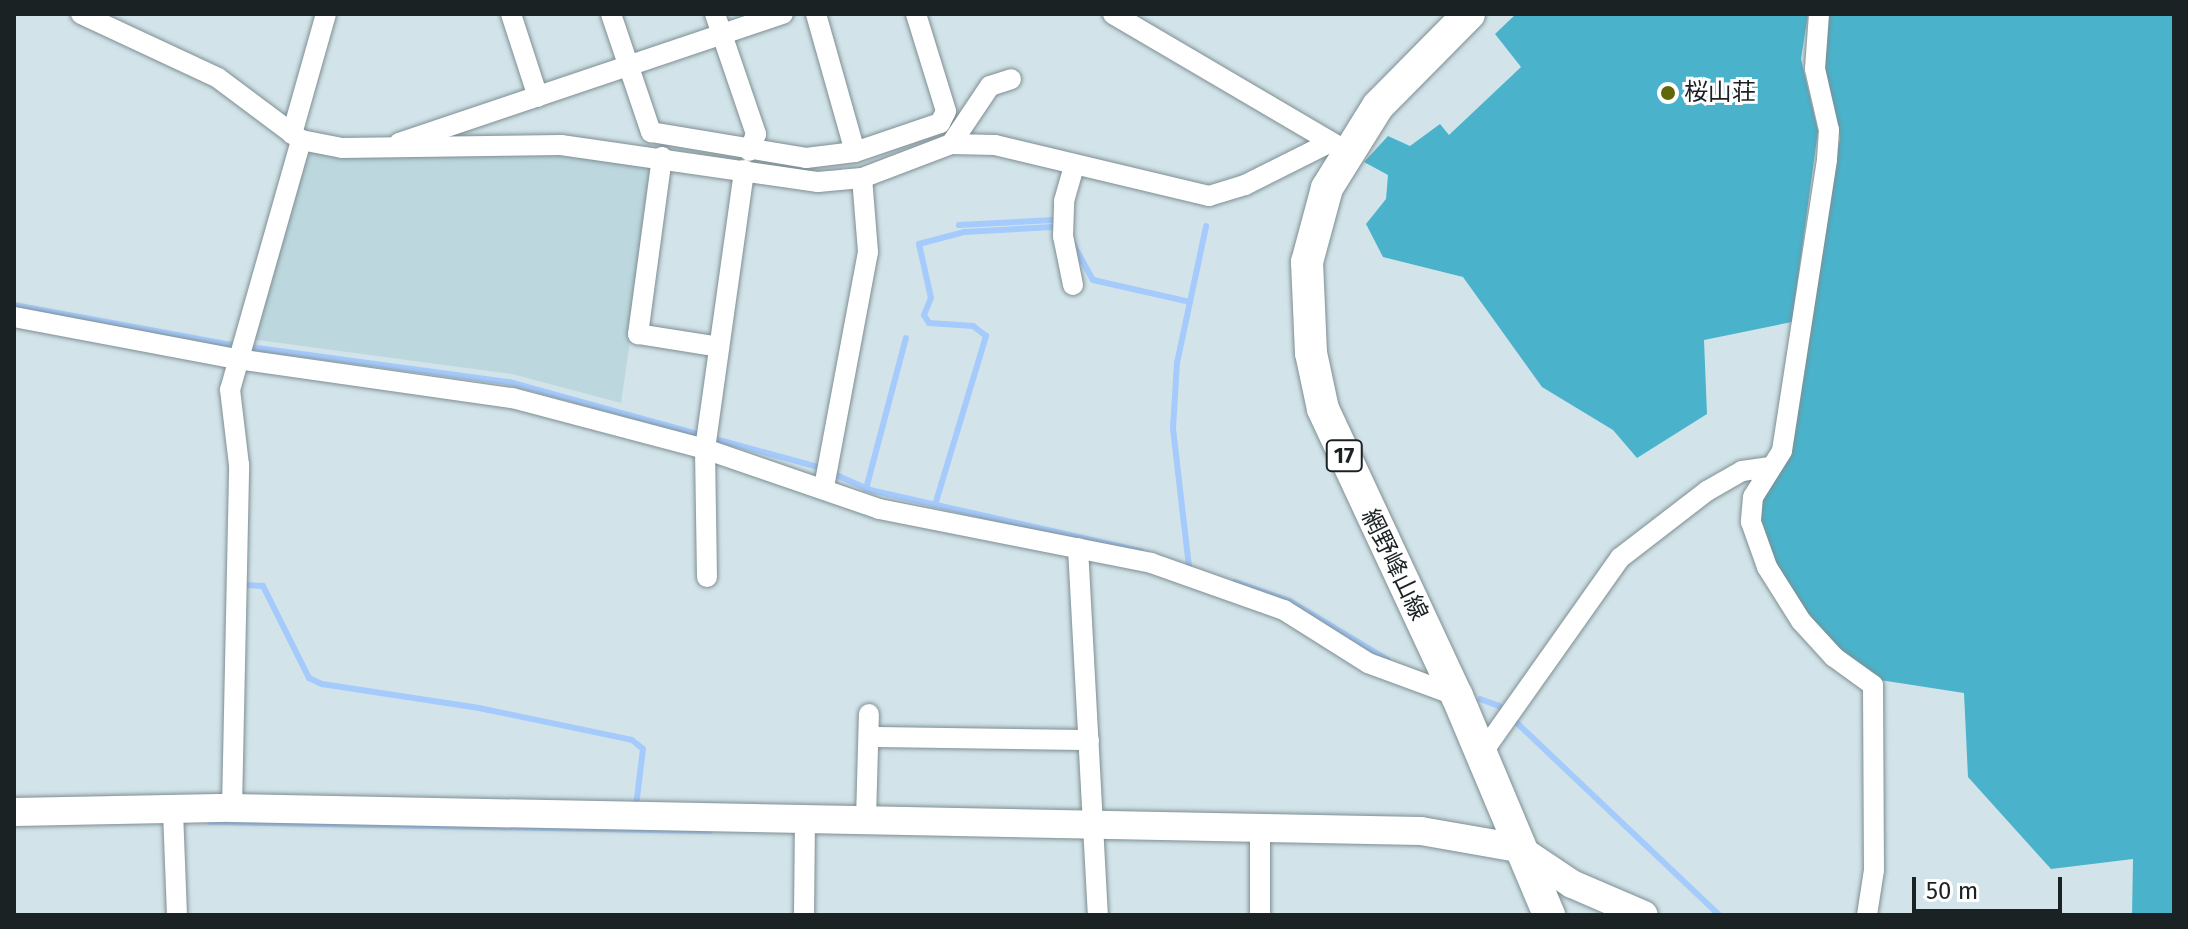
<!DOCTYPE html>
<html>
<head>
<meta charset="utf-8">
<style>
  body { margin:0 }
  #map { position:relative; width:2188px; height:929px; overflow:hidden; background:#d2e4e9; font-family:"Fira Sans","Noto Sans JP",sans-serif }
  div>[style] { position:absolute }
  .built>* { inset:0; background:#bdd7de }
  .forest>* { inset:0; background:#4ab3cb }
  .stream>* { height:6px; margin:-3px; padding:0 3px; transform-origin:3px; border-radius:3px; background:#a5cafc }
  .roads { filter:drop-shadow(0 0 2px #7e8e93) drop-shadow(0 0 2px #7e8e93) }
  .street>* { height:20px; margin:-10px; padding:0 10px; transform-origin:10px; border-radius:10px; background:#fff }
  .secondary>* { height:28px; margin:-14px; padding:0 14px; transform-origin:14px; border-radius:14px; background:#fff }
  .primary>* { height:32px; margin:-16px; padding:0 16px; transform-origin:16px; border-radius:16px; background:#fff }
  .dots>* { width:22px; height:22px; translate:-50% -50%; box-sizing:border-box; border:4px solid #fff; border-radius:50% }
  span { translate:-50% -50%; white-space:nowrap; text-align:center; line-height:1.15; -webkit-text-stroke:6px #fff; paint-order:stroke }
  .shield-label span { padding:2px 6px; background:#fff; border:2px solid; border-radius:6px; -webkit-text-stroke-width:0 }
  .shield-label { font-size:22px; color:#1b2224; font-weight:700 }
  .poi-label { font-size:24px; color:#1b2224 }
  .left { translate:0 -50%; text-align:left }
  .street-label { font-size:24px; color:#1b2224 }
  .frame { position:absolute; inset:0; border:16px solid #1b2224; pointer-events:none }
  .scale { position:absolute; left:1912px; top:877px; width:150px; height:36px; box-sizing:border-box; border:4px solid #1b2224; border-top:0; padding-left:10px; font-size:24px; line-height:28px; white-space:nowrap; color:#1b2224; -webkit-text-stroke:6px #fff; paint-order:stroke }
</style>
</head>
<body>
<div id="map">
  <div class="built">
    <i style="clip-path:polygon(561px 150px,655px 168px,621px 403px,512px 374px,250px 339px,303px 159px,313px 152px)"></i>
  </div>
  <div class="forest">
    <i style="clip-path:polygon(1516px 14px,1808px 14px,1801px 59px,1818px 131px,1792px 322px,1704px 340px,1707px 414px,1637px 458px,1613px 430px,1542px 387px,1463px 277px,1383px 257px,1366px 224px,1386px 199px,1388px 175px,1364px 162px,1388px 136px,1410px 146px,1440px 124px,1449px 135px,1521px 67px,1495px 34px)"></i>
    <i style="clip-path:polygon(1828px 14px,2174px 14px,2174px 915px,2132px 915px,2133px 859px,2051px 869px,1968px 777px,1964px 693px,1880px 680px,1837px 652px,1806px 619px,1773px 565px,1760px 521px,1761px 500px,1798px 391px,1840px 138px,1825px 69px)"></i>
  </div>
  <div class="stream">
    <i style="left:959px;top:225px;width:94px;rotate:-3deg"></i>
    <i style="left:1072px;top:242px;width:43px;rotate:61.1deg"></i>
    <i style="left:1093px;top:280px;width:99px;rotate:12.8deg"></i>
    <i style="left:14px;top:305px;width:217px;rotate:10.4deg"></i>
    <i style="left:227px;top:344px;width:285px;rotate:7.7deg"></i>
    <i style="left:509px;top:382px;width:320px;rotate:15.4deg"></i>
    <i style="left:818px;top:467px;width:57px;rotate:23.9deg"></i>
    <i style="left:870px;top:490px;width:278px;rotate:12.7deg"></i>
    <i style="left:866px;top:489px;width:156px;rotate:-75.2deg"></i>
    <i style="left:935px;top:505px;width:177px;rotate:-73.2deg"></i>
    <i style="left:986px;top:336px;width:16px;rotate:-142deg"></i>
    <i style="left:973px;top:326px;width:44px;rotate:-176.1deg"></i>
    <i style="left:929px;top:323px;width:9px;rotate:-122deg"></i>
    <i style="left:924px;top:315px;width:18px;rotate:-68deg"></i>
    <i style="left:931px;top:298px;width:55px;rotate:-102.5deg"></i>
    <i style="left:919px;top:244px;width:47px;rotate:-14.9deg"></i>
    <i style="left:964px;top:232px;width:89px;rotate:-3.2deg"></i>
    <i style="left:1189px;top:567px;width:140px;rotate:-96.6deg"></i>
    <i style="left:1173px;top:428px;width:65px;rotate:-86.5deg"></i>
    <i style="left:1177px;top:363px;width:140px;rotate:-78deg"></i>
    <i style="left:1235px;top:582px;width:58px;rotate:19.1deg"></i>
    <i style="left:1290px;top:601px;width:114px;rotate:31deg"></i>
    <i style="left:246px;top:585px;width:17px;rotate:3deg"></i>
    <i style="left:263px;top:586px;width:103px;rotate:63.4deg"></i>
    <i style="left:309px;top:678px;width:14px;rotate:25deg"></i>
    <i style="left:322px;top:684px;width:159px;rotate:8.7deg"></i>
    <i style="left:479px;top:708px;width:156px;rotate:11.8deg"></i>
    <i style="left:632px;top:740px;width:14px;rotate:39deg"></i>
    <i style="left:643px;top:749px;width:57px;rotate:97deg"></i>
    <i style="left:1480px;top:699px;width:20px;rotate:20deg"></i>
    <i style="left:1499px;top:706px;width:303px;rotate:43.5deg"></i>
    <i style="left:210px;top:822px;width:500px;rotate:1.03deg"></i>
  </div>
  <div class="roads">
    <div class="street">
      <i style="left:81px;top:14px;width:151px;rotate:25deg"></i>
      <i style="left:218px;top:78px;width:104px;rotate:36.8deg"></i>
      <i style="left:301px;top:140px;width:42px;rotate:11deg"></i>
      <i style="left:342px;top:148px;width:219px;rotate:-0.8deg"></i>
      <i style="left:561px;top:145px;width:260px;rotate:8.2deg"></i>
      <i style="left:818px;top:182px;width:44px;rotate:-5.2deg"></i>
      <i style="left:862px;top:178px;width:95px;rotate:-20.9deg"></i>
      <i style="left:951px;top:144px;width:44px;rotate:1.3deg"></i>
      <i style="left:995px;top:145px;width:220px;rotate:13.4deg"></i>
      <i style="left:1209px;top:196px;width:38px;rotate:-17deg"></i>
      <i style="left:1245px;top:185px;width:94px;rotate:-26.6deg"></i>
      <i style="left:511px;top:14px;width:87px;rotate:72deg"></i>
      <i style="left:611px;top:14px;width:125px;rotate:71.3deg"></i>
      <i style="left:651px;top:132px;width:157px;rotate:9.5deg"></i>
      <i style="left:806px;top:158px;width:49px;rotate:-7deg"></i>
      <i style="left:855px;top:152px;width:90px;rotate:-18.8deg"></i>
      <i style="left:940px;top:123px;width:13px;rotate:-63deg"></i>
      <i style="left:946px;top:111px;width:102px;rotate:-107.2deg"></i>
      <i style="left:715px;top:14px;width:127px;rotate:71.1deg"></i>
      <i style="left:756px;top:134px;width:18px;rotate:112deg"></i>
      <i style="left:816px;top:14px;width:143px;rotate:74.2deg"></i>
      <i style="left:1113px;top:14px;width:259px;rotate:30.4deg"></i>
      <i style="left:1819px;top:14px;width:55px;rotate:94.2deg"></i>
      <i style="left:1815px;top:69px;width:63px;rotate:77.1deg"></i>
      <i style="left:1829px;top:130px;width:30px;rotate:94deg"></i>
      <i style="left:1827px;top:160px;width:294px;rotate:98.8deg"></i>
      <i style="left:1782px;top:451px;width:54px;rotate:122.2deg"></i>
      <i style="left:1753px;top:497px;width:25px;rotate:95deg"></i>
      <i style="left:1751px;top:522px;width:48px;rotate:70.4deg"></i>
      <i style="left:1767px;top:567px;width:64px;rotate:57.8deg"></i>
      <i style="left:1801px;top:621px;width:49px;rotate:47.5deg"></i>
      <i style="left:1834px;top:657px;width:48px;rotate:35.7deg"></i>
      <i style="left:1873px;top:685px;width:185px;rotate:89.7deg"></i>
      <i style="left:1874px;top:870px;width:46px;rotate:98.8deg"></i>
      <i style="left:292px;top:134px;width:125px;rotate:-74.2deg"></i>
      <i style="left:399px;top:143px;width:405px;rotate:-18.6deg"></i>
      <i style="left:951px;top:144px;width:70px;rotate:-56.1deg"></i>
      <i style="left:990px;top:86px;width:22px;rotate:-18deg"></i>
      <i style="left:662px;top:157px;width:179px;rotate:97.7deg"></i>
      <i style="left:638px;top:334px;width:82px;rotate:9.1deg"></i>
      <i style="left:1073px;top:285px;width:50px;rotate:-101.5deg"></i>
      <i style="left:1063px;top:236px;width:35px;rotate:-88deg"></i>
      <i style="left:1064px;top:201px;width:37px;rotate:-74deg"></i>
      <i style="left:14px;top:317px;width:227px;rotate:10.7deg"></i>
      <i style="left:237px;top:359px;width:278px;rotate:8.1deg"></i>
      <i style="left:512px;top:398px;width:200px;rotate:14.8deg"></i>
      <i style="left:705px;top:449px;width:184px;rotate:19deg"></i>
      <i style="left:879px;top:509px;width:277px;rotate:11.2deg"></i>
      <i style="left:1151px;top:563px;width:141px;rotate:19.5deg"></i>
      <i style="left:1284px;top:610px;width:99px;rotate:32.2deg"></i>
      <i style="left:1368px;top:663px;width:95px;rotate:20.3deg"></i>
      <i style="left:824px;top:487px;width:239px;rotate:-79.4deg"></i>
      <i style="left:868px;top:252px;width:74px;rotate:-94.6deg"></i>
      <i style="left:1078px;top:548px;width:368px;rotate:86.9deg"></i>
      <i style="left:707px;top:577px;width:128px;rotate:-90.9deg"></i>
      <i style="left:705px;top:449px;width:282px;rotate:-82deg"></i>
      <i style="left:870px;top:737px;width:219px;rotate:0.8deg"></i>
      <i style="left:1482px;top:753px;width:239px;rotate:-54.7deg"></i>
      <i style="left:1620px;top:558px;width:110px;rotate:-37.6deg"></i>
      <i style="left:1707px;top:491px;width:40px;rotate:-29.7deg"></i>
      <i style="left:1742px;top:471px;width:27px;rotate:-8deg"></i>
      <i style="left:232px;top:808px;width:343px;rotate:-88.8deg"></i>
      <i style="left:239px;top:465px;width:76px;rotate:-96.8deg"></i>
      <i style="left:230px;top:390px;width:260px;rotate:-74.1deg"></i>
      <i style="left:173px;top:811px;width:104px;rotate:87.8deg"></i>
      <i style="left:866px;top:819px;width:105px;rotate:-88.4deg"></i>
      <i style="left:1260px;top:830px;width:85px;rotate:90deg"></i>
      <i style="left:804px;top:915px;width:94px;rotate:-89.4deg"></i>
    </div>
    <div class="secondary">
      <i style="left:14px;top:812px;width:218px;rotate:-1.1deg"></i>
      <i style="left:232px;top:808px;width:1189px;rotate:1.11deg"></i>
      <i style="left:1421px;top:831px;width:98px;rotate:9.9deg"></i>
      <i style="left:1518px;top:848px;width:65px;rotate:33.7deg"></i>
      <i style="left:1572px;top:884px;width:78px;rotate:23.3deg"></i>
    </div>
    <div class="primary">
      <i style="left:1469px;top:14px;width:129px;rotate:134.7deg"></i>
      <i style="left:1378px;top:106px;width:97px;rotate:121.9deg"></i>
      <i style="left:1327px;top:188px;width:77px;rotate:105.1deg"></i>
      <i style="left:1307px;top:262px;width:91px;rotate:87.5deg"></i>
      <i style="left:1311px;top:353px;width:57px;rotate:77.9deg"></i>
      <i style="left:1323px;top:409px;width:317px;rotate:65deg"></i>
      <i style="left:1457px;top:696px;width:238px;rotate:67.2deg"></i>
    </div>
  </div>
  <div class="dots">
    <i style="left:1668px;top:93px;background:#616707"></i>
  </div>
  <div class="shield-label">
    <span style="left:1344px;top:456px">17</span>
  </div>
  <div class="poi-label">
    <span class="left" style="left:1684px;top:93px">桜山荘</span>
  </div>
  <div class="street-label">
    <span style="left:1394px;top:565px;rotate:64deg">網野峰山線</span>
  </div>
  <div class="frame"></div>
  <div class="scale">50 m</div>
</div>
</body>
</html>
